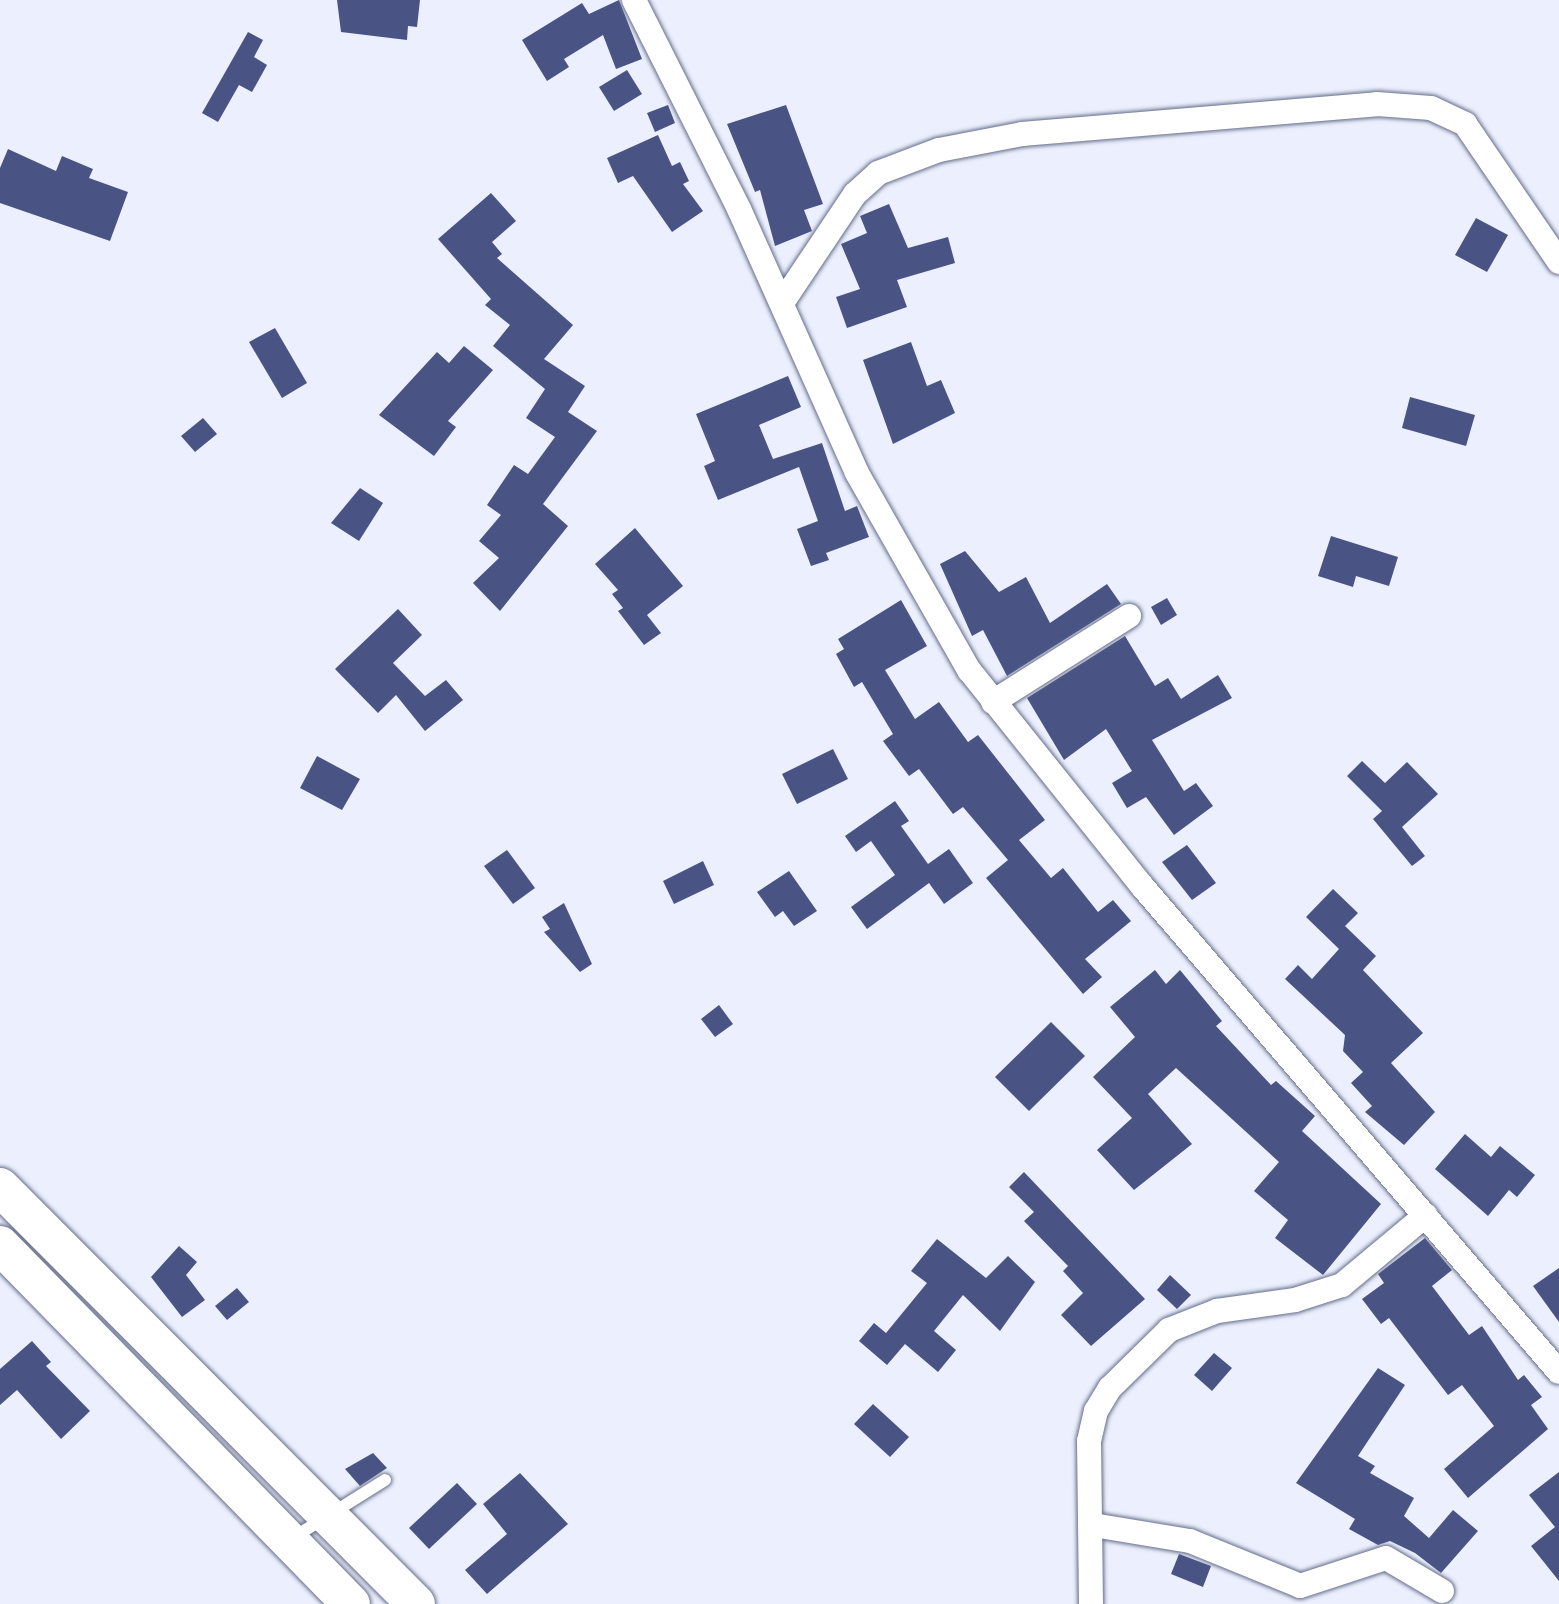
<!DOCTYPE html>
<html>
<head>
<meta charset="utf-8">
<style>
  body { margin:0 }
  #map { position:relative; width:1559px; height:1604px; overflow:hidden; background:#ecf0fe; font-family:Quicksand,sans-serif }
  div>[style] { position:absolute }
  .building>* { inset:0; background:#495484 }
  .roads { filter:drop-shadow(0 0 2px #646c89) drop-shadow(0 0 2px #646c89) }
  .lane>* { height:12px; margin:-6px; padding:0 6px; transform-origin:6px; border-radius:6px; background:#fff }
  .street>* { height:24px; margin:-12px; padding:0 12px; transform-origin:12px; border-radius:12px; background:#fff }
  .highway>* { height:38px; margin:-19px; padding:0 19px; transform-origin:19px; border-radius:19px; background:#fff }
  span { translate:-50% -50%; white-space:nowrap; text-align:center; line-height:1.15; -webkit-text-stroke:7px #fefefe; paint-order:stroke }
</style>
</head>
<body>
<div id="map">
  <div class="building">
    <i style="clip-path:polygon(337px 0,420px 0,417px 27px,408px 26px,407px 40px,341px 32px)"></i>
    <i style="clip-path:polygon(619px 0,642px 59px,616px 69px,603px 35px,564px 59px,569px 67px,547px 81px,522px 40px,582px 3px,589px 14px)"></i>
    <i style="clip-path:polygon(248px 32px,263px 40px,254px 57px,267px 65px,252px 92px,239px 85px,218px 122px,202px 113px)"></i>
    <i style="clip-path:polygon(627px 70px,642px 94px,614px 111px,599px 87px)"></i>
    <i style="clip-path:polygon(668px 105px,675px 123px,655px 132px,647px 113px)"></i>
    <i style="clip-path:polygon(786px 105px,823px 204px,804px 210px,812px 231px,775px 246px,760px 190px,755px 192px,727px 124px)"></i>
    <i style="clip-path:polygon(658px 135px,672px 166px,680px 162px,689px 181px,683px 184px,703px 211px,672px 232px,633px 176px,618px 183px,607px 158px)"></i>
    <i style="clip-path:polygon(8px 149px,56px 171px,62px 156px,93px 169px,89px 178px,128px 192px,110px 241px,0 203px,0 168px)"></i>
    <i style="clip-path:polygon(491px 193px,516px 221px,492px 242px,502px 254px,497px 258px,573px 325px,544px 359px,585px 386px,568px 412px,597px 431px,543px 504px,568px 526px,500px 611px,473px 583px,499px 558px,479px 541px,501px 515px,487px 505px,514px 465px,528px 474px,555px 437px,526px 418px,545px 389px,493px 346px,510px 325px,485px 305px,491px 299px,438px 239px)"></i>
    <i style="clip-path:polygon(889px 204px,908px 248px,948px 237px,955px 263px,897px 280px,907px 307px,847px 328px,836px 297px,860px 289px,841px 244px,867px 233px,860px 216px)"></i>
    <i style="clip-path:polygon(1476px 218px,1508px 235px,1487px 272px,1455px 255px)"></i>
    <i style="clip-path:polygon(275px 328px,307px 383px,282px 398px,249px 342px)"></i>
    <i style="clip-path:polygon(911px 342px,927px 386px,941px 380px,955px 413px,893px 444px,863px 360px)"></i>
    <i style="clip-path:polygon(464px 346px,493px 370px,448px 421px,456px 427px,434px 456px,379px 415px,437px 352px,449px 363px)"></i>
    <i style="clip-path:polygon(788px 376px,801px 407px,759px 425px,773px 459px,822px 443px,845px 511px,857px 506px,869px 537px,826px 553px,829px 560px,811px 566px,797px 529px,818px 521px,799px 467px,718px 500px,704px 466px,715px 461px,696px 414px)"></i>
    <i style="clip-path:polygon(1410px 397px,1475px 415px,1466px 446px,1402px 428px)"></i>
    <i style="clip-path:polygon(203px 418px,217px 434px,195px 452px,181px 436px)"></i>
    <i style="clip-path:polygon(360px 488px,383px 503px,359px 541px,331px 523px)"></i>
    <i style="clip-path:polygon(635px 528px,683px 586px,647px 615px,661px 633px,644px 645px,618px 611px,623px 608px,612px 594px,618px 590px,595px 564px)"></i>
    <i style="clip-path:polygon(1331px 536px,1398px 557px,1389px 586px,1356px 576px,1353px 587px,1318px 576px)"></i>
    <i style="clip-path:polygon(965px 551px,999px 592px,1026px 577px,1050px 623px,1107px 584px,1121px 604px,1007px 676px,983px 630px,972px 636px,940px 564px)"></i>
    <i style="clip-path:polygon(1167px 598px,1177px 615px,1161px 625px,1151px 607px)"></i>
    <i style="clip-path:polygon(901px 600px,927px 646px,885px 670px,915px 719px,939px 702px,968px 742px,978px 735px,1045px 820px,1019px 840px,1051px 878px,1063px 868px,1098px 912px,1113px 900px,1131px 921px,1085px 959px,1102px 977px,1083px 994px,986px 878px,1008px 860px,963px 807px,953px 814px,919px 769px,909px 776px,883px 741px,893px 734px,862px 682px,854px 687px,836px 654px,844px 649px,838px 639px)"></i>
    <i style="clip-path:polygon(398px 609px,422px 635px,393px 663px,425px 696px,446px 680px,463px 700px,425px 731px,396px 695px,378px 713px,335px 669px)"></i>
    <i style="clip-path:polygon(1125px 636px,1155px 686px,1168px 678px,1181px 699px,1218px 675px,1232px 698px,1152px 740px,1184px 791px,1196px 783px,1213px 806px,1174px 835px,1146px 797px,1127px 808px,1112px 783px,1132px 771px,1106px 729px,1064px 760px,1027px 698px)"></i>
    <i style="clip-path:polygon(833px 749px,848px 779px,797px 804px,782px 774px)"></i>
    <i style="clip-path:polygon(317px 756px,360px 779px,342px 810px,300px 788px)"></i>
    <i style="clip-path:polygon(1362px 761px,1385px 783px,1407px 762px,1438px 794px,1402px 827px,1425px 856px,1412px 866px,1373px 819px,1382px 811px,1347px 776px)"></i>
    <i style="clip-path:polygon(895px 801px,909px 821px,901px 826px,928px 864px,949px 849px,973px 883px,944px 904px,929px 883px,867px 929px,851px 907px,895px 875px,871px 841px,856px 852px,845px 836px)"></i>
    <i style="clip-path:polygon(1187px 845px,1216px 883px,1192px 900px,1162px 862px)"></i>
    <i style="clip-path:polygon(507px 850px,535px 888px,513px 904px,484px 866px)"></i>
    <i style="clip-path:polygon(703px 861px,714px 885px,674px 904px,663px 881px)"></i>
    <i style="clip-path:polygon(789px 871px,817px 911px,794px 926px,783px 911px,775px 917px,757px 892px)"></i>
    <i style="clip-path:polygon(1333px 889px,1358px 913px,1345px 926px,1376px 956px,1363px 970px,1423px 1033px,1391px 1063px,1435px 1112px,1404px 1145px,1365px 1112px,1372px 1106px,1351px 1083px,1363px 1072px,1343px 1051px,1345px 1035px,1285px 979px,1298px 965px,1312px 979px,1339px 949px,1306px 917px)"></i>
    <i style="clip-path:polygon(564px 903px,592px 964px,580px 972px,544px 932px,550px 929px,542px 917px)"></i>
    <i style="clip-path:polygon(1155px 970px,1166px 984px,1180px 970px,1222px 1021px,1216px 1026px,1271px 1085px,1276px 1081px,1315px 1116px,1302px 1131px,1381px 1204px,1323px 1275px,1275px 1238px,1288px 1220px,1254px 1191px,1279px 1162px,1176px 1068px,1148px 1094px,1192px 1144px,1134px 1190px,1097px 1150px,1132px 1118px,1093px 1077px,1135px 1037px,1110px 1007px)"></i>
    <i style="clip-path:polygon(719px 1005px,733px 1024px,715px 1037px,701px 1019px)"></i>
    <i style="clip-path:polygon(1051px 1022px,1085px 1056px,1029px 1111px,995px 1077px)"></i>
    <i style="clip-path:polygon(1465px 1134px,1491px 1157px,1500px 1146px,1535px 1175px,1517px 1197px,1509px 1190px,1488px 1216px,1435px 1169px)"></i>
    <i style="clip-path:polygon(1024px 1172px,1145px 1299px,1091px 1346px,1061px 1315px,1083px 1293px,1063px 1271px,1068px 1266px,1024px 1221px,1034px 1212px,1009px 1187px)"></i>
    <i style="clip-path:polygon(1425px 1238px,1452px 1270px,1432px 1286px,1469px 1335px,1482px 1326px,1518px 1380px,1524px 1375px,1542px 1397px,1531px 1405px,1548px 1429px,1468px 1498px,1444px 1469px,1494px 1426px,1462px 1385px,1448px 1395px,1389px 1318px,1381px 1324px,1362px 1299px,1384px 1283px,1378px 1274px)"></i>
    <i style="clip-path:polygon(937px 1239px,986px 1278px,1008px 1256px,1035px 1282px,1000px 1331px,963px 1295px,934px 1331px,956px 1350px,938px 1372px,905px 1344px,887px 1365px,859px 1341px,874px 1323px,886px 1333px,927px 1283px,911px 1271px)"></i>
    <i style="clip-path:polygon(179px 1246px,197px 1262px,186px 1275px,205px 1300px,182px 1317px,151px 1277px)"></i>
    <i style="clip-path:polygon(1559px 1268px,1559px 1322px,1533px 1286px)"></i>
    <i style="clip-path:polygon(1170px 1275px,1191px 1295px,1177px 1309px,1157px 1290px)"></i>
    <i style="clip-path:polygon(237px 1288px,249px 1302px,227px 1320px,215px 1306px)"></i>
    <i style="clip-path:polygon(32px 1341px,51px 1362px,46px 1366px,90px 1411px,61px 1439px,17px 1390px,0 1405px,0 1369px)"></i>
    <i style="clip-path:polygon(1214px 1353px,1232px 1368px,1212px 1391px,1194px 1375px)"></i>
    <i style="clip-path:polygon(1378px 1368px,1405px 1385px,1358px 1456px,1375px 1466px,1370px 1473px,1414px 1498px,1404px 1516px,1429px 1538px,1453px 1510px,1478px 1531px,1441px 1573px,1415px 1553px,1390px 1541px,1378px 1545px,1349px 1529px,1355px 1519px,1296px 1483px)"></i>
    <i style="clip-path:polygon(873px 1404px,909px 1437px,890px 1457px,854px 1424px)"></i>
    <i style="clip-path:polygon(373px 1453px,387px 1468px,360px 1486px,345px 1469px)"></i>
    <i style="clip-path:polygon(1559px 1472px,1559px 1581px,1531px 1546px,1555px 1527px,1529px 1495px)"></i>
    <i style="clip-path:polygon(520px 1473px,568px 1524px,487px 1594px,465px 1570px,507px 1534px,483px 1504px)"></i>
    <i style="clip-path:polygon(457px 1483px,477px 1504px,429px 1549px,409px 1528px)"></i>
    <i style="clip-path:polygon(1179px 1554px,1211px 1566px,1203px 1587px,1171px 1574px)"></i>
  </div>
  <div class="roads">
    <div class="lane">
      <i style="left:291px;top:1539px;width:111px;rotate:-32.1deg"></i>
    </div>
    <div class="street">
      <i style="left:634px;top:0;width:234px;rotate:63.3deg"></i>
      <i style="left:739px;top:209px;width:289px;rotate:65.9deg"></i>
      <i style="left:857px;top:473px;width:227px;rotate:60.4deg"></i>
      <i style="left:969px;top:670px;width:277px;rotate:51.3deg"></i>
      <i style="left:1142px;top:886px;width:640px;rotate:49.37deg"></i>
      <i style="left:782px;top:303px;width:131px;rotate:-56.2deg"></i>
      <i style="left:855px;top:194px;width:31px;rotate:-42deg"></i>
      <i style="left:878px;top:173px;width:65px;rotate:-20.7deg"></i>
      <i style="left:939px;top:150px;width:85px;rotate:-10.9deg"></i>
      <i style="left:1022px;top:134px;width:356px;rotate:-4.8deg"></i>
      <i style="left:1377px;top:104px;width:54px;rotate:4.2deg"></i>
      <i style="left:1431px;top:108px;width:38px;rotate:25deg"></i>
      <i style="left:1465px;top:124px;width:167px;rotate:55.7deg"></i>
      <i style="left:993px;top:702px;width:161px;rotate:-32.3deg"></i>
      <i style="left:1093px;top:1525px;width:98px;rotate:9.4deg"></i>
      <i style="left:1190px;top:1541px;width:119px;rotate:22.2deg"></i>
      <i style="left:1300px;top:1586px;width:90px;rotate:-18deg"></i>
      <i style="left:1386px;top:1558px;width:65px;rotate:30.5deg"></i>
      <i style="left:1091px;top:1604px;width:163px;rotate:-90.7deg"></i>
      <i style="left:1089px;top:1441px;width:31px;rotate:-77deg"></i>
      <i style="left:1096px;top:1411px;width:27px;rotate:-59deg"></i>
      <i style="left:1110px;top:1388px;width:83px;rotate:-44.5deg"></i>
      <i style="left:1169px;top:1330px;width:52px;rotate:-21.6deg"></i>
      <i style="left:1217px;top:1311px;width:79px;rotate:-8deg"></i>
      <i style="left:1295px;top:1300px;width:49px;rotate:-17.7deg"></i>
      <i style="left:1342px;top:1285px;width:109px;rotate:-39.8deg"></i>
    </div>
    <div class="highway">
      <i style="left:0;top:1187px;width:589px;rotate:45.07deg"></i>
      <i style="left:0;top:1245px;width:502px;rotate:45.65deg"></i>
    </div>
  </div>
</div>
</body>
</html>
